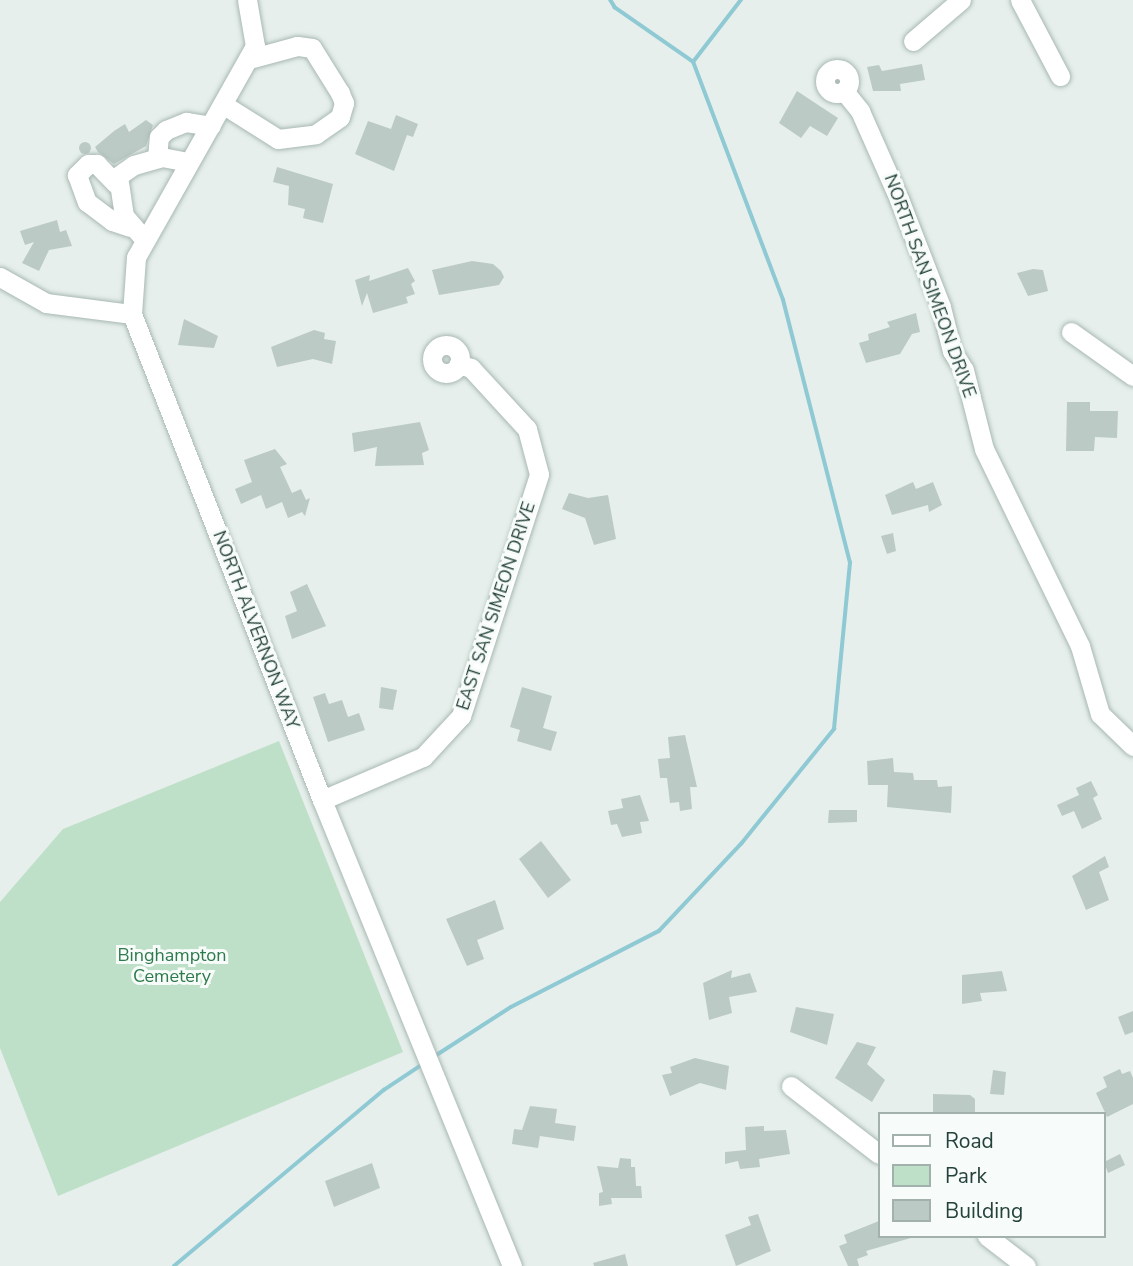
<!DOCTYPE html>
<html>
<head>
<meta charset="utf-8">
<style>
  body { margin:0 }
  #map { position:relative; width:1133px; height:1266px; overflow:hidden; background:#e6efeb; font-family:"Nunito Sans",sans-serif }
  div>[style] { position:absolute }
  .green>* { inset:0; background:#bfe0c8 }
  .stream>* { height:3.5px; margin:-1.75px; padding:0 1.75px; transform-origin:1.75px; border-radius:1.75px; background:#8ec9d4 }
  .building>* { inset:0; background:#bbcac4 }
  .round { border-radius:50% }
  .roads { filter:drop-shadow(0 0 2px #a8b8b2) drop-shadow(0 0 2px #a8b8b2) }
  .minor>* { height:19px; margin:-9.5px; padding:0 9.5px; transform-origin:9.5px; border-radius:9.5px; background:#fff }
  .minor>.ring { margin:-9.5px; padding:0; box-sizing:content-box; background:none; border:19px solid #fff; border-radius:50% }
  span { translate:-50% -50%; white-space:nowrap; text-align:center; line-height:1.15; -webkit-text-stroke:6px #f7fbf9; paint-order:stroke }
  .street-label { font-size:18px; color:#24423a }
  .park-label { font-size:18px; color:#2d7a4b }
  .legend { position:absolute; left:878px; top:1112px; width:228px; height:126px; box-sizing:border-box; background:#f7fbf9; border:2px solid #a3b1ad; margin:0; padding:9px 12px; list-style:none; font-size:21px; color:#24423a }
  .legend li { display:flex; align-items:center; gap:14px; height:35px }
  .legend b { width:35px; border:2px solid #a3b1ad }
</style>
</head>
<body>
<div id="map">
  <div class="green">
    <i style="clip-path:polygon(279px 741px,403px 1052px,58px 1196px,0 1048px,0 902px,63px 829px)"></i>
  </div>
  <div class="stream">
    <i style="left:693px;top:62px;width:78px;rotate:-52.3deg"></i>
    <i style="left:435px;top:1056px;width:90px;rotate:-32.8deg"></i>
    <i style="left:511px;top:1007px;width:166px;rotate:-27.2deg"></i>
    <i style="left:659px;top:931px;width:120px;rotate:-46.7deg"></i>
    <i style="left:741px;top:844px;width:148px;rotate:-51deg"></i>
    <i style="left:834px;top:729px;width:167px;rotate:-84.5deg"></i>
    <i style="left:850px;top:563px;width:271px;rotate:-104.3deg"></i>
    <i style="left:783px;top:300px;width:254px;rotate:-110.7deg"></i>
    <i style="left:693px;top:62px;width:95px;rotate:-145.3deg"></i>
    <i style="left:615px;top:8px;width:9px;rotate:-122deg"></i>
    <i style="left:174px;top:1266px;width:274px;rotate:-40deg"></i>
    <i style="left:384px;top:1090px;width:47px;rotate:-33.7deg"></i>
  </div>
  <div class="building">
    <i style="clip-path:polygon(922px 64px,925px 80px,900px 84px,901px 91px,873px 91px,867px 67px,879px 65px,882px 71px)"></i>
    <i style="clip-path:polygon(797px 91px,838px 118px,827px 136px,810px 126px,801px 138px,779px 123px)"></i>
    <i style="clip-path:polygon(396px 115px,418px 124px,413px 137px,407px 135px,394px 171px,355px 154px,368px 121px,391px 129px)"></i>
    <i style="clip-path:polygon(146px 120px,153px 125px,146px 146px,114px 164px,98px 152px,95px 147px,114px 131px,125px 124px,129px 132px)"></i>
    <i class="round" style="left:79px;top:142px;width:12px;height:12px"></i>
    <i style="clip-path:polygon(277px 167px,333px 184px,323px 223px,303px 218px,305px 209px,288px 205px,289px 186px,273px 182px)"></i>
    <i style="clip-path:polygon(57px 220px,60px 232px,66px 230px,72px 246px,49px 250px,39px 271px,22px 263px,34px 242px,25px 245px,20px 231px)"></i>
    <i style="clip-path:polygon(472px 261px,493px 264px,501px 271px,504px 277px,499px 285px,439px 295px,432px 270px)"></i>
    <i style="clip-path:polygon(408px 268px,415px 281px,411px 284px,415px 294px,406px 297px,408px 303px,373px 313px,367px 293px,362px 306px,355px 280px,370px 275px,369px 281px)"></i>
    <i style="clip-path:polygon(1033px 269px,1043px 270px,1048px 291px,1028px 296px,1017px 273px)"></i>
    <i style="clip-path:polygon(916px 313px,920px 332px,912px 334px,900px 354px,866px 363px,859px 343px,869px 340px,868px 334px,890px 327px,887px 322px)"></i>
    <i style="clip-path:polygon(184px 319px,218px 336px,214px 348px,178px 345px)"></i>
    <i style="clip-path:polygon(314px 330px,325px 333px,324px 339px,336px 341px,332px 364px,313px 359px,277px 367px,271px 347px)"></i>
    <i style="clip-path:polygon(1067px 402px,1090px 402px,1090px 411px,1118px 411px,1117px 438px,1095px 437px,1094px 451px,1066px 451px)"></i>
    <i style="clip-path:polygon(420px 422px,429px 450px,422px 453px,424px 465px,375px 466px,377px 447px,354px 452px,352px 433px)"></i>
    <i style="clip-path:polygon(275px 449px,287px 464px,280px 467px,292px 493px,301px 489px,306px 500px,310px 498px,305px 516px,302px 512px,288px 518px,282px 502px,266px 509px,261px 495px,241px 504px,235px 489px,252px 482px,244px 460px)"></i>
    <i style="clip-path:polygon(913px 482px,916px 489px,933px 482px,942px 505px,929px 512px,928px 505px,892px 515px,885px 495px)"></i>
    <i style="clip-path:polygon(569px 493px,588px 498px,608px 495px,616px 539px,594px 545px,585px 518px,562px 509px)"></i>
    <i style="clip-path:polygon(893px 533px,896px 551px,887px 554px,881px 536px)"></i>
    <i style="clip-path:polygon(307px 584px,326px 626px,292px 639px,285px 616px,297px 611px,290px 592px)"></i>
    <i style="clip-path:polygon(381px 687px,397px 690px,393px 710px,379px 708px)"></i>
    <i style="clip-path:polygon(522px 687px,552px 696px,543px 728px,557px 732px,551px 751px,517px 741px,520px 730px,510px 727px)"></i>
    <i style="clip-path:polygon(325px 693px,329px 704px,342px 700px,348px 717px,359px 713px,365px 730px,328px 742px,313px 697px)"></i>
    <i style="clip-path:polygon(685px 735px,697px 787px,690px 787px,692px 809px,680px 811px,679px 802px,670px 803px,667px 778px,660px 778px,658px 759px,670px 758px,668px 737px)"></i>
    <i style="clip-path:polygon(893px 758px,894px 772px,913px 773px,914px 780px,937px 780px,938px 787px,952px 786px,951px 813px,887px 807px,888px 785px,868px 785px,867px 761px)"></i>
    <i style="clip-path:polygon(1091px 781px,1098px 795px,1093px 798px,1102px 819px,1082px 829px,1074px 811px,1062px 816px,1057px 805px,1079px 795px,1076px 788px)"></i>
    <i style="clip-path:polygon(640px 795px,649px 821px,640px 822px,642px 833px,622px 837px,617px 824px,611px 825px,608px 811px,623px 808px,621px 799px)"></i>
    <i style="clip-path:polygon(829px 810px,857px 810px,857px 822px,828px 823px)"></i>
    <i style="clip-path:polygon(541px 841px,571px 880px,548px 898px,519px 859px)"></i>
    <i style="clip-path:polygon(1105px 856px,1109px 867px,1099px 872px,1109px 900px,1086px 910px,1072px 876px)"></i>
    <i style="clip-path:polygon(495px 900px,504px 929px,477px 940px,484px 959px,467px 966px,446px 919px)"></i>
    <i style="clip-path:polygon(732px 970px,731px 978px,750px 973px,757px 992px,729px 997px,732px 1013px,709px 1020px,703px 983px)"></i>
    <i style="clip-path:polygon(1002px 971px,1007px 991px,980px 993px,982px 1001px,962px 1004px,962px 975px)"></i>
    <i style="clip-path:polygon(796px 1007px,834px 1014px,827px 1045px,790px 1032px)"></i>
    <i style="clip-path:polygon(1133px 1011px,1133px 1032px,1125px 1035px,1118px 1017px)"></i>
    <i style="clip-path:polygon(857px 1042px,876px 1047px,867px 1064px,885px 1080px,872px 1102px,835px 1078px)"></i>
    <i style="clip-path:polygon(695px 1058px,729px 1066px,726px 1090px,700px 1083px,670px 1096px,662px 1075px,672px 1073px,670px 1067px)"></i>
    <i style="clip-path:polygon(1120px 1069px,1122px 1074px,1130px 1071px,1133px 1078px,1133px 1104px,1107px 1117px,1096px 1093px,1107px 1087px,1103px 1077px)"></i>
    <i style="clip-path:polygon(993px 1070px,1006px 1072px,1004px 1095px,990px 1094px)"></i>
    <i style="clip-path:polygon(933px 1094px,970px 1095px,975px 1099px,975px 1114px,933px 1114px)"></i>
    <i style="clip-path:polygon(530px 1106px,557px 1109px,555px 1123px,576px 1126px,574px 1141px,540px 1136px,538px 1148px,512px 1144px,514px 1129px,522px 1130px)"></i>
    <i style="clip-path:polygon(764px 1126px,764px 1131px,786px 1130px,790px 1154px,759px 1159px,760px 1167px,740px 1169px,738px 1161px,725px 1164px,725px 1152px,746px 1150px,745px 1127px)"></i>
    <i style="clip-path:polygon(1120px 1154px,1125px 1165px,1108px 1173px,1104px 1162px)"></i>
    <i style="clip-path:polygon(620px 1158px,631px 1159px,631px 1167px,635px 1167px,636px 1186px,641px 1186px,642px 1198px,611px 1198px,612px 1204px,599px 1206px,599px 1193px,603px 1192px,597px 1166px,618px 1168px)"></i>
    <i style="clip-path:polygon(372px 1163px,380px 1188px,334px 1207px,325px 1181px)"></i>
    <i style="clip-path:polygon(758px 1214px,771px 1251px,736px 1266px,725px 1235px,751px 1225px,748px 1217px)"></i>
    <i style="clip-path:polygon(879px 1221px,879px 1236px,914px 1237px,866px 1251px,868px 1255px,857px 1259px,859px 1266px,848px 1266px,839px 1246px,847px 1243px,844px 1235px)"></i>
    <i style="clip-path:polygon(625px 1254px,628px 1266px,594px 1266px,593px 1263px)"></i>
  </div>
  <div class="roads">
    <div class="minor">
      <i style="left:247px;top:0;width:47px;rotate:80.1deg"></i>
      <i style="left:255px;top:46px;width:242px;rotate:119.4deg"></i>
      <i style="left:136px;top:257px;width:57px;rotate:94deg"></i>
      <i style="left:132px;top:314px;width:522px;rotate:68.65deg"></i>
      <i style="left:322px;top:800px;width:503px;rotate:67.82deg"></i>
      <i style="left:1020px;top:0;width:86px;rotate:62.2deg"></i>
      <i style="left:913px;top:41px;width:63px;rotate:-40.5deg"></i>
      <i class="ring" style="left:825px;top:69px;width:5px;height:5px"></i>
      <i style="left:844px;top:91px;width:26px;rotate:51deg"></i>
      <i style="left:860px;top:111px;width:96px;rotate:66.1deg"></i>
      <i style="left:899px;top:199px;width:116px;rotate:68.7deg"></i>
      <i style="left:941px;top:307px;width:45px;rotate:76deg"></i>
      <i style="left:952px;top:351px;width:22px;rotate:58deg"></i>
      <i style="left:964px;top:370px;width:81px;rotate:75.8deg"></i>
      <i style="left:984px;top:449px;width:219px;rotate:64deg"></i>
      <i style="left:1080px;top:646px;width:71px;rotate:73.6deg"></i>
      <i style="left:1100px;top:714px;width:46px;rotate:44.1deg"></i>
      <i style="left:224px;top:105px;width:64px;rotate:32.2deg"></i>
      <i style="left:278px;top:139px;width:38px;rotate:-7deg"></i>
      <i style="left:316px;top:134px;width:29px;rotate:-35deg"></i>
      <i style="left:340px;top:117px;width:15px;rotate:-74deg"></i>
      <i style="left:344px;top:103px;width:11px;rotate:-112deg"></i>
      <i style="left:340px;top:93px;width:53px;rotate:-121.9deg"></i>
      <i style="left:312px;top:48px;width:15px;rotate:-172deg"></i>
      <i style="left:297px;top:46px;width:50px;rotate:164.8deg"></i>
      <i style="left:157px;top:158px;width:21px;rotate:-85deg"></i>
      <i style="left:159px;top:137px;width:10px;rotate:-45deg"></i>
      <i style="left:166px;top:130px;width:22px;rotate:-22deg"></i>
      <i style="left:186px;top:122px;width:25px;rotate:9deg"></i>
      <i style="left:116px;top:184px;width:28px;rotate:-134deg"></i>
      <i style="left:97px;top:164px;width:9px;rotate:180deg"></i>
      <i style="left:88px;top:164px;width:16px;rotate:135deg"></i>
      <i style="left:77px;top:175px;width:29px;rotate:70deg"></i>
      <i style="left:87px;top:202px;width:31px;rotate:37deg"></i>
      <i style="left:112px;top:221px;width:19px;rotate:18deg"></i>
      <i style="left:145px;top:240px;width:32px;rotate:-131deg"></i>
      <i style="left:124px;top:216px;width:40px;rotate:-98.5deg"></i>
      <i style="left:118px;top:176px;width:19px;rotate:-35deg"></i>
      <i style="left:134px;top:165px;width:29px;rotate:-16deg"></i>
      <i style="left:162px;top:157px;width:25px;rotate:11deg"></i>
      <i style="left:0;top:277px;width:53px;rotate:29.5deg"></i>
      <i style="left:46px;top:303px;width:87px;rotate:7.3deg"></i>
      <i style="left:1071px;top:332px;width:76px;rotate:35.4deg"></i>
      <i class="ring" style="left:432px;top:345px;width:9px;height:9px"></i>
      <i style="left:322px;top:800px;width:110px;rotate:-23.1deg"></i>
      <i style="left:423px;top:757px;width:56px;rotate:-47.2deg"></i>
      <i style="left:461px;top:716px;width:254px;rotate:-72.1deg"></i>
      <i style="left:539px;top:474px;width:47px;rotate:-104.9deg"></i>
      <i style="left:527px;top:429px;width:83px;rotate:-132.6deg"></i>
      <i style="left:471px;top:368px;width:13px;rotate:-162deg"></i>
      <i style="left:791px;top:1086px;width:111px;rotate:37.7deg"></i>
      <i style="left:987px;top:1236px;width:49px;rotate:37.6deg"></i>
    </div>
  </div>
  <div class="street-label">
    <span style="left:930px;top:286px;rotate:70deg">NORTH SAN SIMEON DRIVE</span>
    <span style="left:496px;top:606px;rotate:-72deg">EAST SAN SIMEON DRIVE</span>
    <span style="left:256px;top:630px;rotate:69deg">NORTH ALVERNON WAY</span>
  </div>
  <div class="park-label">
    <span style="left:172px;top:966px">Binghampton<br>Cemetery</span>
  </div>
  <ul class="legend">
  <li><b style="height:9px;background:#fff"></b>Road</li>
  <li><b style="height:19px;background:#bfe0c8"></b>Park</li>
  <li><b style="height:19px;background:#bbcac4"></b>Building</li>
  </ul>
</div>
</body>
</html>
